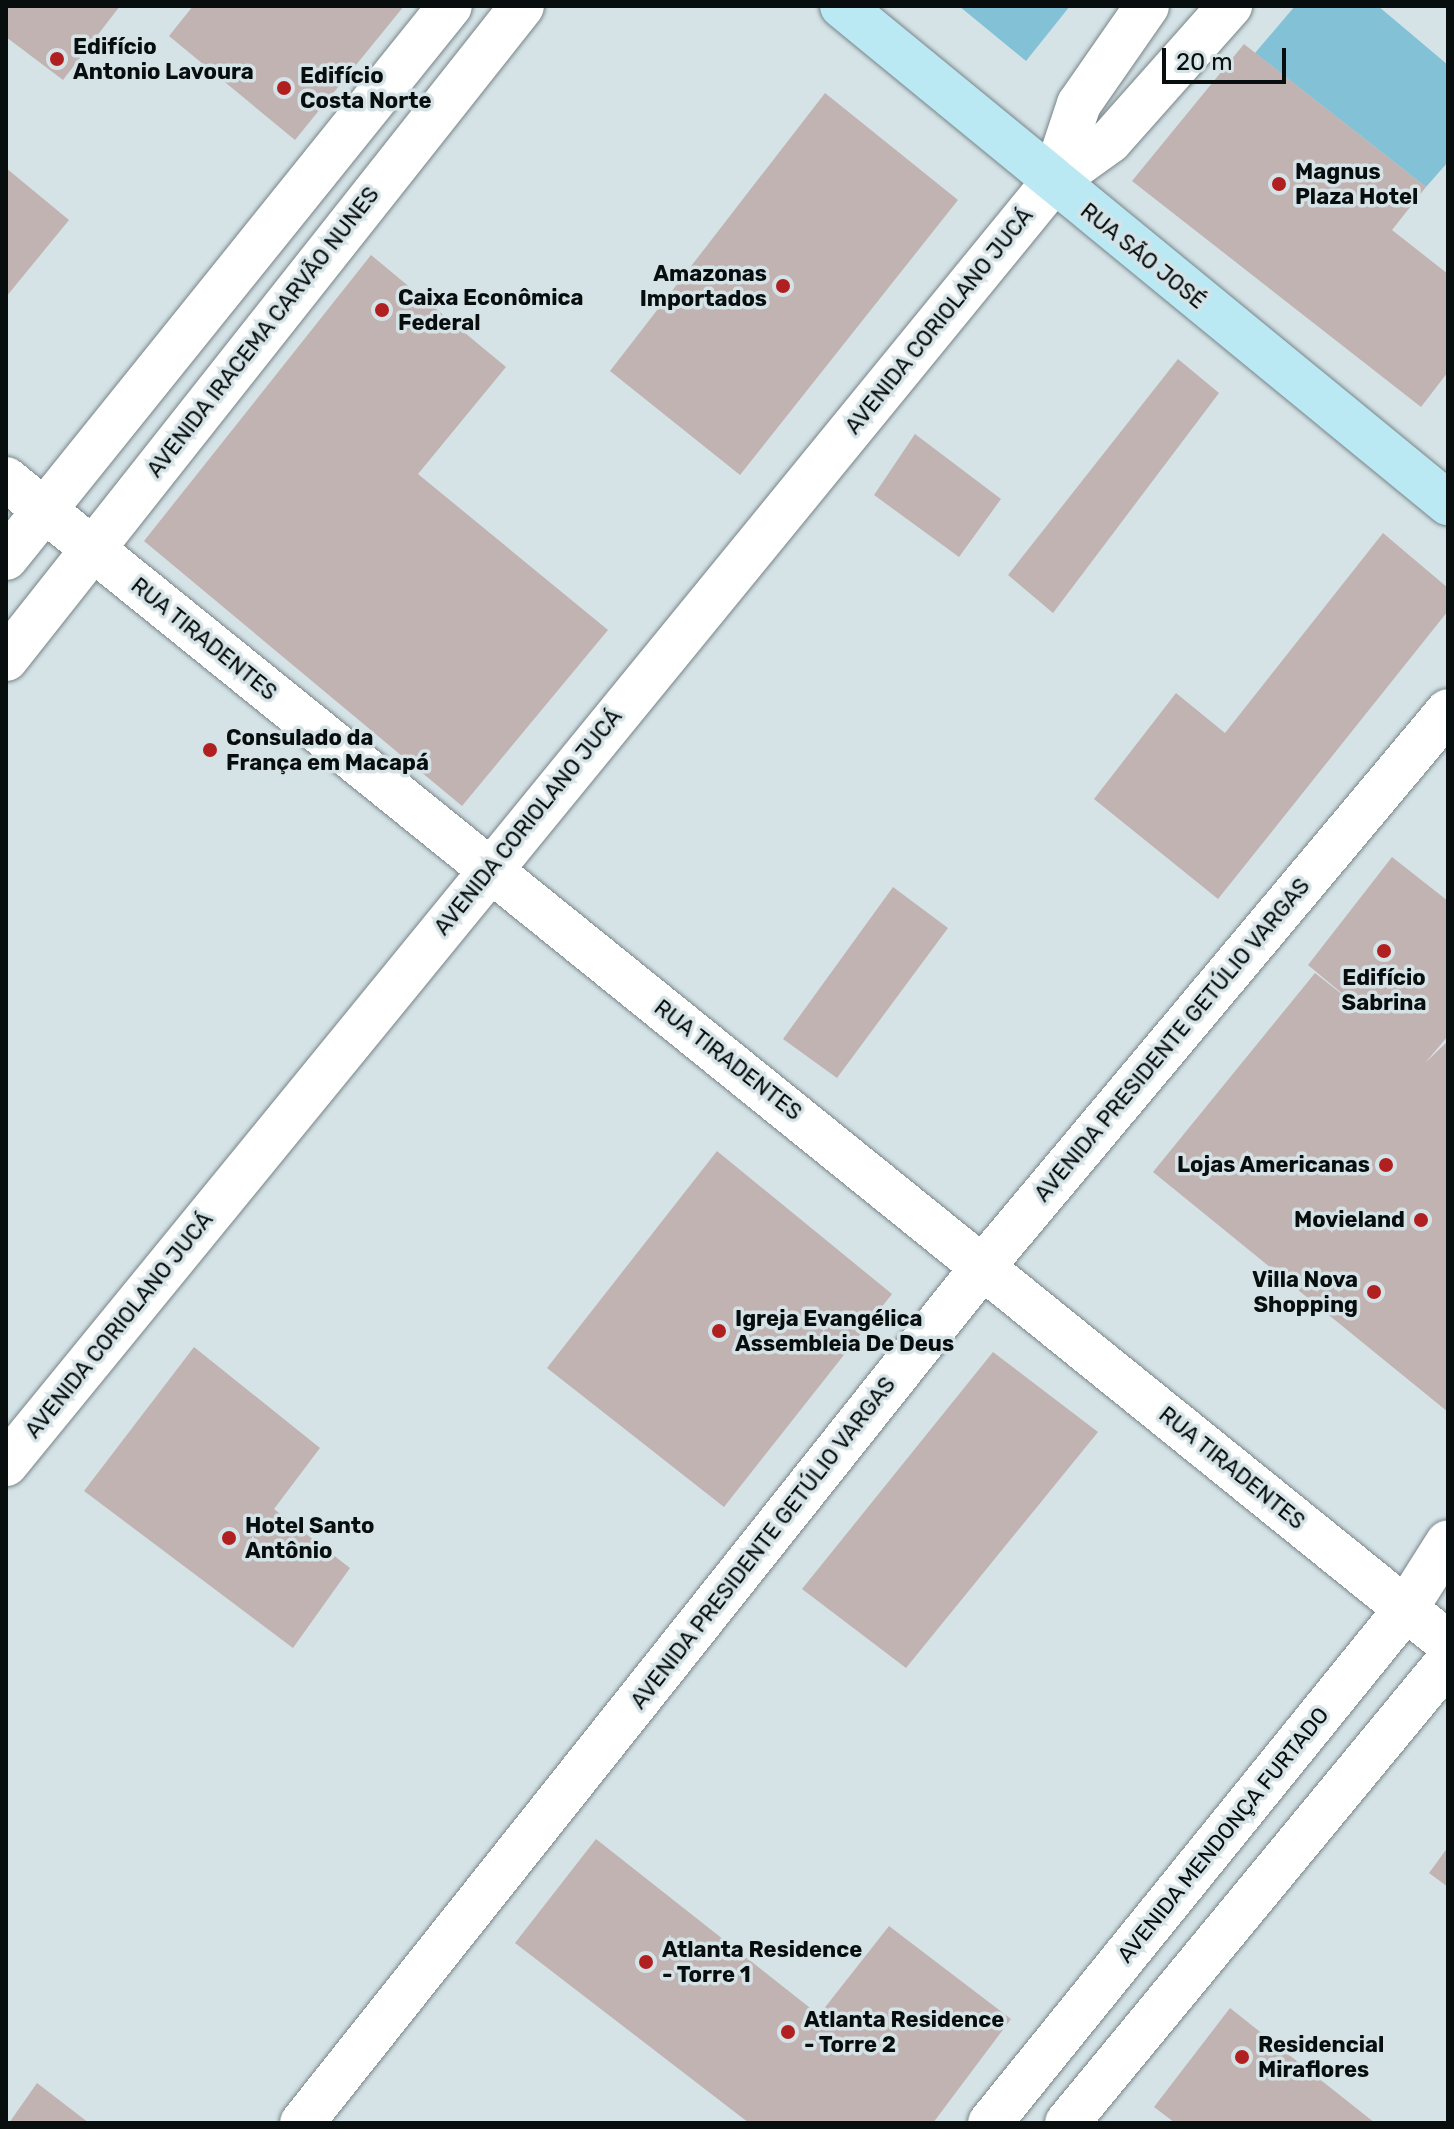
<!DOCTYPE html>
<html>
<head>
<meta charset="utf-8">
<style>
  body { margin:0 }
  #map { position:relative; width:1454px; height:2129px; overflow:hidden; background:#d5e3e7; font-family:Rubik,sans-serif }
  div>[style] { position:absolute }
  .green>* { inset:0; background:#82c1d6 }
  .building>* { inset:0; background:#c1b3b1 }
  .roads { filter:drop-shadow(0 0 2px #788488) drop-shadow(0 0 2px #788488) }
  .minor>* { height:44px; margin:-22px; padding:0 22px; transform-origin:22px; border-radius:22px; background:#fff }
  .tertiary>* { height:44px; margin:-22px; padding:0 22px; transform-origin:22px; border-radius:22px; background:#fff }
  .secondary>* { height:44px; margin:-22px; padding:0 22px; transform-origin:22px; border-radius:22px; background:#bae9f4 }
  .dots>* { width:22px; height:22px; translate:-50% -50%; box-sizing:border-box; border:4px solid #d5e3e7; border-radius:50% }
  span { translate:-50% -50%; white-space:nowrap; text-align:center; line-height:1.15; -webkit-text-stroke:7px #d5e3e7; paint-order:stroke }
  .poi-label { font-size:22px; color:#080d0e; font-weight:700 }
  .left { translate:0 -50%; text-align:left }
  .right { translate:-100% -50%; text-align:right }
  .street-label { font-size:22px; color:#080d0e }
  .frame { position:absolute; inset:0; border:8px solid #080d0e; pointer-events:none }
  .scale { position:absolute; left:1162px; top:48px; width:124px; height:36px; box-sizing:border-box; border:4px solid #080d0e; border-top:0; padding-left:10px; font-size:24px; line-height:28px; white-space:nowrap; color:#080d0e; -webkit-text-stroke:6px #d5e3e7; paint-order:stroke }
</style>
</head>
<body>
<div id="map">
  <div class="green">
    <i style="clip-path:polygon(959px 6px,1070px 6px,1026px 61px)"></i>
    <i style="clip-path:polygon(1295px 6px,1378px 6px,1448px 65px,1448px 162px,1426px 187px,1255px 53px)"></i>
  </div>
  <div class="building">
    <i style="clip-path:polygon(6px 6px,120px 6px,63px 80px,6px 37px)"></i>
    <i style="clip-path:polygon(193px 6px,404px 6px,295px 140px,169px 36px)"></i>
    <i style="clip-path:polygon(1244px 44px,1426px 187px,1392px 230px,1448px 274px,1448px 372px,1421px 407px,1132px 181px)"></i>
    <i style="clip-path:polygon(825px 93px,958px 200px,740px 475px,610px 371px)"></i>
    <i style="clip-path:polygon(6px 168px,69px 220px,6px 297px)"></i>
    <i style="clip-path:polygon(371px 255px,506px 367px,418px 474px,608px 630px,462px 806px,144px 541px)"></i>
    <i style="clip-path:polygon(1178px 359px,1219px 393px,1053px 613px,1008px 575px)"></i>
    <i style="clip-path:polygon(915px 434px,1001px 499px,959px 557px,874px 495px)"></i>
    <i style="clip-path:polygon(1383px 533px,1448px 588px,1448px 611px,1218px 899px,1094px 799px,1176px 693px,1225px 733px)"></i>
    <i style="clip-path:polygon(1392px 857px,1448px 901px,1448px 1036px,1425px 1063px,1448px 1041px,1448px 1412px,1153px 1172px,1315px 973px,1362px 1010px,1308px 965px)"></i>
    <i style="clip-path:polygon(893px 887px,948px 928px,837px 1078px,783px 1039px)"></i>
    <i style="clip-path:polygon(717px 1151px,892px 1294px,724px 1507px,547px 1368px)"></i>
    <i style="clip-path:polygon(194px 1347px,320px 1448px,274px 1509px,350px 1568px,293px 1648px,84px 1491px)"></i>
    <i style="clip-path:polygon(993px 1352px,1098px 1432px,906px 1668px,802px 1589px)"></i>
    <i style="clip-path:polygon(596px 1839px,819px 2015px,889px 1926px,1011px 2019px,933px 2123px,749px 2123px,515px 1943px)"></i>
    <i style="clip-path:polygon(1448px 1847px,1448px 1887px,1429px 1873px)"></i>
    <i style="clip-path:polygon(1230px 2008px,1375px 2123px,1175px 2123px,1154px 2107px)"></i>
    <i style="clip-path:polygon(37px 2083px,89px 2123px,9px 2123px)"></i>
  </div>
  <div class="roads">
    <div class="minor">
      <i style="left:1053px;top:182px;width:82px;rotate:-71.6deg"></i>
      <i style="left:1079px;top:104px;width:119px;rotate:-55.2deg"></i>
      <i style="left:6px;top:479px;width:1853px;rotate:38.91deg"></i>
      <i style="left:6px;top:558px;width:708px;rotate:-51.19deg"></i>
      <i style="left:6px;top:659px;width:832px;rotate:-51.68deg"></i>
      <i style="left:6px;top:1464px;width:1655px;rotate:-50.76deg"></i>
      <i style="left:1053px;top:182px;width:70px;rotate:-35.7deg"></i>
      <i style="left:1110px;top:141px;width:181px;rotate:-48.4deg"></i>
      <i style="left:302px;top:2123px;width:1097px;rotate:-51.51deg"></i>
      <i style="left:985px;top:1264px;width:721px;rotate:-50.06deg"></i>
    </div>
    <div class="tertiary">
      <i style="left:990px;top:2123px;width:660px;rotate:-51.03deg"></i>
      <i style="left:1405px;top:1610px;width:80px;rotate:-57.7deg"></i>
      <i style="left:1067px;top:2123px;width:599px;rotate:-50.49deg"></i>
    </div>
    <div class="secondary">
      <i style="left:842px;top:6px;width:784px;rotate:39.36deg"></i>
    </div>
  </div>
  <div class="dots">
    <i style="left:57px;top:59px;background:#b12021"></i>
    <i style="left:284px;top:88px;background:#b12021"></i>
    <i style="left:1279px;top:184px;background:#b12021"></i>
    <i style="left:783px;top:286px;background:#b12021"></i>
    <i style="left:382px;top:310px;background:#b12021"></i>
    <i style="left:210px;top:750px;background:#b12021"></i>
    <i style="left:1384px;top:951px;background:#b12021"></i>
    <i style="left:1386px;top:1165px;background:#b12021"></i>
    <i style="left:1421px;top:1220px;background:#b12021"></i>
    <i style="left:1374px;top:1292px;background:#b12021"></i>
    <i style="left:719px;top:1331px;background:#b12021"></i>
    <i style="left:229px;top:1538px;background:#b12021"></i>
    <i style="left:646px;top:1962px;background:#b12021"></i>
    <i style="left:788px;top:2032px;background:#b12021"></i>
    <i style="left:1242px;top:2057px;background:#b12021"></i>
  </div>
  <div class="poi-label">
    <span class="left" style="left:73px;top:59px">Edifício<br>Antonio Lavoura</span>
    <span class="left" style="left:300px;top:88px">Edifício<br>Costa Norte</span>
    <span class="left" style="left:1295px;top:184px">Magnus<br>Plaza Hotel</span>
    <span class="right" style="left:767px;top:286px">Amazonas<br>Importados</span>
    <span class="left" style="left:398px;top:310px">Caixa Econômica<br>Federal</span>
    <span class="left" style="left:226px;top:750px">Consulado da<br>França em Macapá</span>
    <span style="left:1384px;top:990px">Edifício<br>Sabrina</span>
    <span class="right" style="left:1370px;top:1165px">Lojas Americanas</span>
    <span class="right" style="left:1405px;top:1220px">Movieland</span>
    <span class="right" style="left:1358px;top:1292px">Villa Nova<br>Shopping</span>
    <span class="left" style="left:735px;top:1331px">Igreja Evangélica<br>Assembleia De Deus</span>
    <span class="left" style="left:245px;top:1538px">Hotel Santo<br>Antônio</span>
    <span class="left" style="left:662px;top:1962px">Atlanta Residence<br>- Torre 1</span>
    <span class="left" style="left:804px;top:2032px">Atlanta Residence<br>- Torre 2</span>
    <span class="left" style="left:1258px;top:2057px">Residencial<br>Miraflores</span>
  </div>
  <div class="street-label">
    <span style="left:1143px;top:256px;rotate:39deg">RUA SÃO JOSÉ</span>
    <span style="left:939px;top:321px;rotate:-51deg">AVENIDA CORIOLANO JUCÁ</span>
    <span style="left:263px;top:332px;rotate:-52deg">AVENIDA IRACEMA CARVÃO NUNES</span>
    <span style="left:204px;top:639px;rotate:39deg">RUA TIRADENTES</span>
    <span style="left:528px;top:822px;rotate:-51deg">AVENIDA CORIOLANO JUCÁ</span>
    <span style="left:1172px;top:1040px;rotate:-50deg">AVENIDA PRESIDENTE GETÚLIO VARGAS</span>
    <span style="left:728px;top:1060px;rotate:38deg">RUA TIRADENTES</span>
    <span style="left:119px;top:1325px;rotate:-51deg">AVENIDA CORIOLANO JUCÁ</span>
    <span style="left:1232px;top:1468px;rotate:39deg">RUA TIRADENTES</span>
    <span style="left:763px;top:1543px;rotate:-52deg">AVENIDA PRESIDENTE GETÚLIO VARGAS</span>
    <span style="left:1223px;top:1835px;rotate:-51deg">AVENIDA MENDONÇA FURTADO</span>
  </div>
  <div class="frame"></div>
  <div class="scale">20 m</div>
</div>
</body>
</html>
